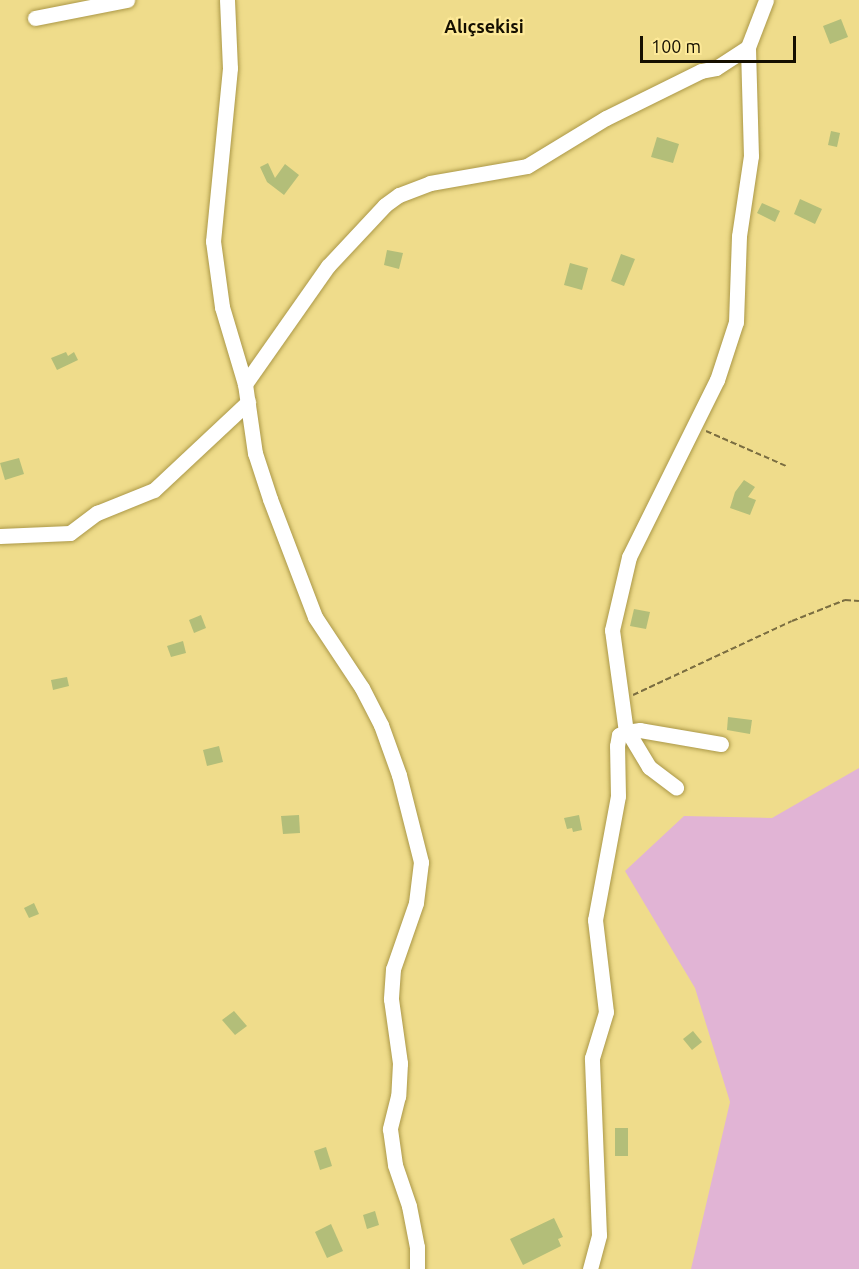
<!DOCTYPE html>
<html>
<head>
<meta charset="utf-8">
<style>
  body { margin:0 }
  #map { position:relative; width:859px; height:1269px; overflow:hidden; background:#efdc8b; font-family:Ubuntu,sans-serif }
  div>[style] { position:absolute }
  .green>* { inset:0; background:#e1b4d5 }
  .building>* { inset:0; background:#b3be79 }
  .path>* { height:2px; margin-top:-1px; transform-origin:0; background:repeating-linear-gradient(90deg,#7b6e41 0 6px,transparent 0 9px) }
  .roads { filter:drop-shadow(0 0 2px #ab9848) drop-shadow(0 0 2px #ab9848) }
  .minor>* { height:15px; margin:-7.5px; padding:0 7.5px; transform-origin:7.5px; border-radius:7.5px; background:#fff }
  span { translate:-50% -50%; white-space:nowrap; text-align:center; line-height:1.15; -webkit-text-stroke:4.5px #fde998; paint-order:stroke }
  .neighbourhood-label { font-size:18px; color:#150f00; font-weight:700 }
  .scale { position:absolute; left:640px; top:36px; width:156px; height:27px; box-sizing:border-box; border:3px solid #150f00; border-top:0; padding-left:8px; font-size:18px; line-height:21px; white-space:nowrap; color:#150f00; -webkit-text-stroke:4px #fde998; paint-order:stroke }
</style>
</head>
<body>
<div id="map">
  <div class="green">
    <i style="clip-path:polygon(859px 768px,859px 1269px,691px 1269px,730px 1102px,695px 988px,625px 871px,684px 816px,772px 818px)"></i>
  </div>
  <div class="building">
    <i style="clip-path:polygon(841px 19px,848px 37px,830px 44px,823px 26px)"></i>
    <i style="clip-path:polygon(831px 131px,840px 133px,837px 147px,828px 145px)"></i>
    <i style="clip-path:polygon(657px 137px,679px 144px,673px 163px,651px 157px)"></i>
    <i style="clip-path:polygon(268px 163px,275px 178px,285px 164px,299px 175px,284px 195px,267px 182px,260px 167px)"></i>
    <i style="clip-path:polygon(800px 199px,822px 209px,815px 224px,794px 214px)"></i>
    <i style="clip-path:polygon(762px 203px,780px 211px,775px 222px,757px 213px)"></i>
    <i style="clip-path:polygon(387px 250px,403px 253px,399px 269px,384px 265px)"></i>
    <i style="clip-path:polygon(621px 254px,635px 259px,624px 286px,611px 281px)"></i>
    <i style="clip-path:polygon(570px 263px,588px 268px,582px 290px,564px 285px)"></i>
    <i style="clip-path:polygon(66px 352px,68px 356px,74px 352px,78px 360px,57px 370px,51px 358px)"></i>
    <i style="clip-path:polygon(19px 458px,24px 474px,5px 480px,0 463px)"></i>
    <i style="clip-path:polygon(744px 480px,755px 487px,748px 497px,756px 500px,750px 515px,730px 508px,735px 492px)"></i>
    <i style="clip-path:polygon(634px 609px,650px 612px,646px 629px,630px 626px)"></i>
    <i style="clip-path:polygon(201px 615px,206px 628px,194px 633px,189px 620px)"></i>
    <i style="clip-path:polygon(183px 641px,186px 653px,171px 657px,167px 646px)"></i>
    <i style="clip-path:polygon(67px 677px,69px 686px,53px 690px,51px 680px)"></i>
    <i style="clip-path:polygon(728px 717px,752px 720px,750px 734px,727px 730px)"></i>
    <i style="clip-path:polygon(219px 746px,223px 762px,207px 766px,203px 750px)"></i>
    <i style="clip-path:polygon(299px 815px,300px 833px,283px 834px,281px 816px)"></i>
    <i style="clip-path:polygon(579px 815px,582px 830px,573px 832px,572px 828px,567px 829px,564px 818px)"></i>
    <i style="clip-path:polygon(34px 903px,39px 914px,29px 918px,24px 908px)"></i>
    <i style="clip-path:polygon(234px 1011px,247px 1026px,235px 1035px,222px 1020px)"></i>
    <i style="clip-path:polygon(693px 1031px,702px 1042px,692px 1050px,683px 1039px)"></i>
    <i style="clip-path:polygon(615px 1128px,628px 1128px,628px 1156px,615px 1156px)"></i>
    <i style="clip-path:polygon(326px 1147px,332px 1166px,320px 1170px,314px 1151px)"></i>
    <i style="clip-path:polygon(375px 1211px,379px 1225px,367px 1229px,363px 1215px)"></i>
    <i style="clip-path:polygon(554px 1218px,563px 1237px,558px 1239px,561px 1246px,523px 1265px,510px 1239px)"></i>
    <i style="clip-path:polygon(331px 1224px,343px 1251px,327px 1258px,315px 1232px)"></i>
  </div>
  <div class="path">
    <i style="left:706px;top:431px;width:87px;rotate:23.6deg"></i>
    <i style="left:633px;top:695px;width:175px;rotate:-25deg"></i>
    <i style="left:792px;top:621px;width:57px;rotate:-21.6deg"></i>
    <i style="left:845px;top:600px;width:14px;rotate:4deg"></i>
  </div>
  <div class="roads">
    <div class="minor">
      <i style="left:227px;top:0;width:68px;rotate:87.5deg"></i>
      <i style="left:230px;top:68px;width:174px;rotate:95.6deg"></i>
      <i style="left:213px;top:241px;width:67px;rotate:82.2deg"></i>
      <i style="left:222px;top:307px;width:80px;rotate:73.4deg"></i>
      <i style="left:245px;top:384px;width:70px;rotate:81.8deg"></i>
      <i style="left:255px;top:453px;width:48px;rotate:71.9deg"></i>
      <i style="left:270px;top:499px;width:126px;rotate:69.1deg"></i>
      <i style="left:315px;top:617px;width:85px;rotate:56.5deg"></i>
      <i style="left:362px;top:688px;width:42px;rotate:62.8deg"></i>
      <i style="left:381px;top:725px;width:53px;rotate:70.2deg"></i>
      <i style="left:399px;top:775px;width:90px;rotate:75.8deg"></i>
      <i style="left:421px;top:862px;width:41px;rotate:97deg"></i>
      <i style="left:416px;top:903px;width:70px;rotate:109.2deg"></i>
      <i style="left:393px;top:969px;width:30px;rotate:94deg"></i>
      <i style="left:391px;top:999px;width:65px;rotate:82deg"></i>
      <i style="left:400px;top:1063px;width:33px;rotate:93deg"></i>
      <i style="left:398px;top:1096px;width:34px;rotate:104deg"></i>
      <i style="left:390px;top:1129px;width:36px;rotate:82deg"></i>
      <i style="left:395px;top:1165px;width:43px;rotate:71.1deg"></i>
      <i style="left:409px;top:1206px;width:42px;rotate:79deg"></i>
      <i style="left:417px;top:1247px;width:22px;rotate:90deg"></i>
      <i style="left:35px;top:18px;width:94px;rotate:-11.1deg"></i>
      <i style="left:245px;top:384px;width:144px;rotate:-54.9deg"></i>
      <i style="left:328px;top:266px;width:83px;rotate:-46.9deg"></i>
      <i style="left:385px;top:205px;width:17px;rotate:-36deg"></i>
      <i style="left:399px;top:195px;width:33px;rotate:-21deg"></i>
      <i style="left:430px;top:183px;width:98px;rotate:-9.9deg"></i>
      <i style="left:527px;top:166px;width:92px;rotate:-31.3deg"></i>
      <i style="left:606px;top:118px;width:106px;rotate:-26.3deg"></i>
      <i style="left:701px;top:71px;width:15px;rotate:-11deg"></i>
      <i style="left:716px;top:68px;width:38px;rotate:-33deg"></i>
      <i style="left:748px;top:47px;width:50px;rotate:-69deg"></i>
      <i style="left:0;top:536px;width:70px;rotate:-2.5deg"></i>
      <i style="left:70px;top:533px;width:34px;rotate:-37deg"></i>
      <i style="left:97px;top:513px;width:61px;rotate:-22deg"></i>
      <i style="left:154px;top:490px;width:129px;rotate:-43.1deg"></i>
      <i style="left:628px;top:732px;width:41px;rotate:59deg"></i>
      <i style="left:649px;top:767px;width:34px;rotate:37deg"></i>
      <i style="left:721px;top:744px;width:82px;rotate:-170.2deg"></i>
      <i style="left:640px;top:730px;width:14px;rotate:172deg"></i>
      <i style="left:626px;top:732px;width:103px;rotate:-97.8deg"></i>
      <i style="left:612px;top:630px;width:75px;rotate:-76.9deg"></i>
      <i style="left:629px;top:557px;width:198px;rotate:-63.6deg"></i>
      <i style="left:717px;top:380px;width:61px;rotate:-71.9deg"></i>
      <i style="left:736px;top:322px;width:86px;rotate:-88deg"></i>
      <i style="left:739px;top:236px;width:81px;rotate:-81.5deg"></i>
      <i style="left:751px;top:156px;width:109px;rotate:-91.6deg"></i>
      <i style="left:590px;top:1269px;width:35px;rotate:-75deg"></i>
      <i style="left:599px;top:1235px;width:177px;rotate:-92.3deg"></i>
      <i style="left:592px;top:1058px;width:48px;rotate:-73.1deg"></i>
      <i style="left:606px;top:1012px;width:93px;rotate:-96.8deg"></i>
      <i style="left:595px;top:920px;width:126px;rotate:-79.5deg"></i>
      <i style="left:618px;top:796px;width:50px;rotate:-91.1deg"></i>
      <i style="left:617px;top:746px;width:11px;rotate:-80deg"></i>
      <i style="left:619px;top:735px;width:8px;rotate:-23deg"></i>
    </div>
  </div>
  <div class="neighbourhood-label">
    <span style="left:484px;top:26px">Alıçsekisi</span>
  </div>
  <div class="scale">100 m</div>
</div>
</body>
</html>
